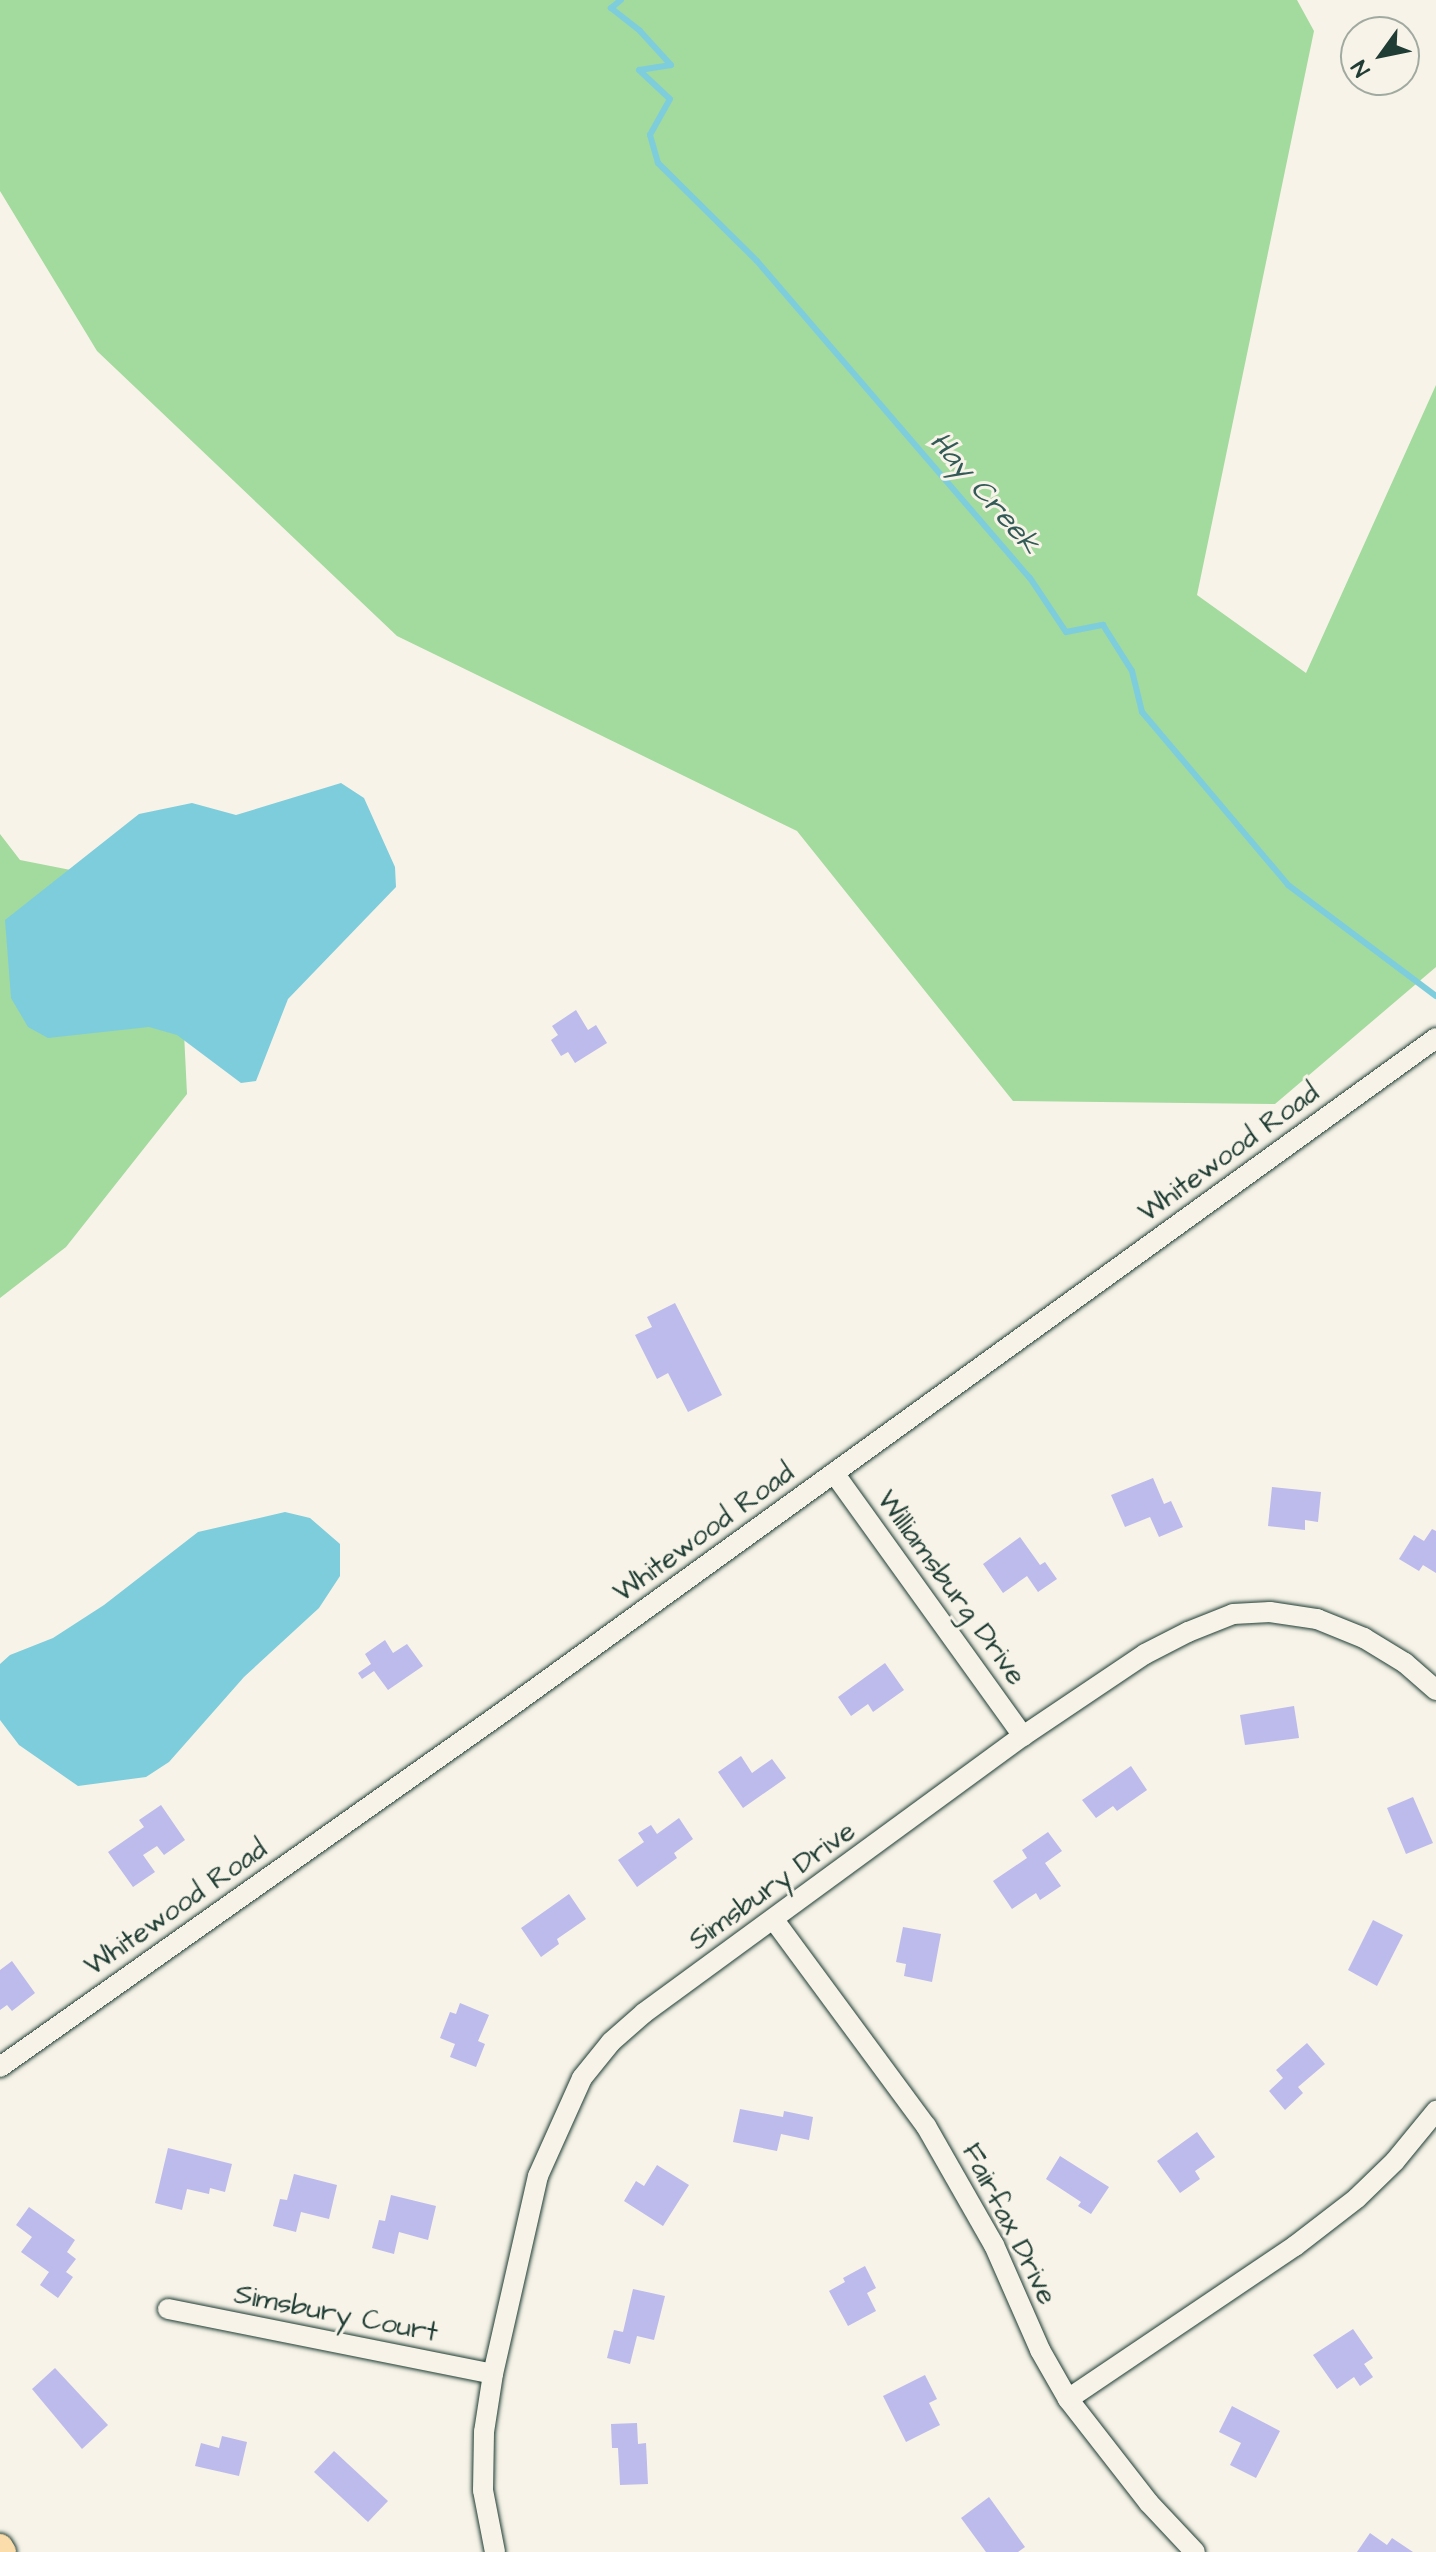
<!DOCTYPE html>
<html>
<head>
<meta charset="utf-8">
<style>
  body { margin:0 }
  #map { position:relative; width:1436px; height:2552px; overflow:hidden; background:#f7f3e8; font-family:"Architects Daughter",sans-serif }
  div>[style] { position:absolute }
  .green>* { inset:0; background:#a3da9e }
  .water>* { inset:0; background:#7ecddc }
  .stream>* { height:6px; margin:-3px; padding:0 3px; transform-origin:3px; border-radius:3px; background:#7ecddc }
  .building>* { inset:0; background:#bdbaec }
  .roads { filter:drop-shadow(0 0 2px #1f3d34) drop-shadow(0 0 2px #1f3d34) }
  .minor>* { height:20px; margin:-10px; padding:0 10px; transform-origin:10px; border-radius:10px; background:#f7f3e8 }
  .major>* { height:26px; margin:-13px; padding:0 13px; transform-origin:13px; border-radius:13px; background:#faddab }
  span { translate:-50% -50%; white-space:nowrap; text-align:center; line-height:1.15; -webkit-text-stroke:6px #f7f3e8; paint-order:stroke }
  .street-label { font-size:28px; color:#1f3d34 }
  .water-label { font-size:30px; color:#325a56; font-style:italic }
  .north { position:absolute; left:1340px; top:16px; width:80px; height:80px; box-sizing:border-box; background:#f7f3e8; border:2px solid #a1aaa0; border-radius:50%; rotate:237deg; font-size:22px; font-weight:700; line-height:32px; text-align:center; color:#1f3d34 }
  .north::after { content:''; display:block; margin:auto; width:28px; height:36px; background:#1f3d34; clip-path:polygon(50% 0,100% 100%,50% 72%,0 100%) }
</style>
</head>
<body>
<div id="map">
  <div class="green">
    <i style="clip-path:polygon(0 0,1297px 0,1314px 31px,1197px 595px,1306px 673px,1436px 385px,1436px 967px,1275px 1104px,1013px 1101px,797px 831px,397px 636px,97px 351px,0 191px)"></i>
    <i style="clip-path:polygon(0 834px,20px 860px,177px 891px,187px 1094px,66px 1247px,0 1298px)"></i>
  </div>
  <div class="water">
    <i style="clip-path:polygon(341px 783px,364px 798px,395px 867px,396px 887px,288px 999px,256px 1081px,241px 1083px,177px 1035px,149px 1027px,48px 1038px,28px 1027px,11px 998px,5px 920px,139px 814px,192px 803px,236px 815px)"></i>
    <i style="clip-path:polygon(285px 1512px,310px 1518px,340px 1544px,340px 1576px,319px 1608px,244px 1677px,169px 1762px,146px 1777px,78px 1786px,19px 1745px,0 1720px,0 1664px,10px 1655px,53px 1638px,104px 1605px,198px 1532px)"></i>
  </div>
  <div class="stream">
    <i style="left:621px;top:0;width:13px;rotate:141deg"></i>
    <i style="left:611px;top:8px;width:37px;rotate:38deg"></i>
    <i style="left:640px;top:31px;width:46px;rotate:47.6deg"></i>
    <i style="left:671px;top:65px;width:32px;rotate:171deg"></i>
    <i style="left:639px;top:70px;width:42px;rotate:43.1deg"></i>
    <i style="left:670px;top:99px;width:41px;rotate:119.1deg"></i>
    <i style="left:650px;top:135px;width:29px;rotate:74deg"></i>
    <i style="left:658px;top:163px;width:139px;rotate:44.7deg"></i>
    <i style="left:757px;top:261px;width:418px;rotate:49.3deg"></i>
    <i style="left:1030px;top:578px;width:65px;rotate:56.3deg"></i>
    <i style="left:1066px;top:632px;width:38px;rotate:-11deg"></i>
    <i style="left:1103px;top:625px;width:54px;rotate:57.8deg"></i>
    <i style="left:1132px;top:671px;width:42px;rotate:76.3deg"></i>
    <i style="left:1142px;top:712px;width:226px;rotate:49.8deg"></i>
    <i style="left:1288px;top:885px;width:185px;rotate:36.9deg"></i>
  </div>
  <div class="building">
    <i style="clip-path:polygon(576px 1010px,588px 1030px,596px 1025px,607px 1043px,575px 1063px,568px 1052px,561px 1056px,551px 1040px,558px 1035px,552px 1026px)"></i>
    <i style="clip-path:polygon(675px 1303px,722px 1395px,688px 1412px,668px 1373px,657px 1379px,635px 1335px,652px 1327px,647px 1317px)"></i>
    <i style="clip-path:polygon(1153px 1478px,1164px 1504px,1171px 1501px,1183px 1527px,1159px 1537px,1150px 1517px,1125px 1527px,1111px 1495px)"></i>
    <i style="clip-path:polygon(1272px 1487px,1321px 1492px,1318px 1522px,1305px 1520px,1305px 1530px,1268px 1526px)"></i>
    <i style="clip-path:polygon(1432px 1529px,1436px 1531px,1436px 1573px,1423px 1565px,1419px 1571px,1399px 1559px,1414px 1535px,1424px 1541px)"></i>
    <i style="clip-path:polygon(1020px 1537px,1040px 1565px,1045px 1562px,1057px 1579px,1038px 1592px,1027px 1576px,1003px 1593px,983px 1564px)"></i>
    <i style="clip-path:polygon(385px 1640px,393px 1653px,407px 1644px,423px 1666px,388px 1690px,374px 1671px,362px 1679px,358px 1673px,371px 1664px,365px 1654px)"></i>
    <i style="clip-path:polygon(885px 1663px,904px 1690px,873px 1712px,868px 1704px,851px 1716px,838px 1697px)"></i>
    <i style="clip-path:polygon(1294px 1706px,1299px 1738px,1245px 1745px,1240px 1715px)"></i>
    <i style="clip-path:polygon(741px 1756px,752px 1773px,772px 1759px,786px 1778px,743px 1808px,718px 1772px)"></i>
    <i style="clip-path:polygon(1131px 1766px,1147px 1790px,1117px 1811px,1113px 1806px,1096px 1818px,1082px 1800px)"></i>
    <i style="clip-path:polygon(1413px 1797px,1433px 1843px,1406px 1854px,1387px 1808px)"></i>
    <i style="clip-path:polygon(161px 1805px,185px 1840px,164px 1855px,157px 1846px,143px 1855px,155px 1872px,133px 1887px,108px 1852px,144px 1827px,139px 1820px)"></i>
    <i style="clip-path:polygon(679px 1818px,693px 1839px,674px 1853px,677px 1858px,637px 1887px,618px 1860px,644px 1842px,638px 1833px,651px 1825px,657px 1834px)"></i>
    <i style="clip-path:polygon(1048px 1832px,1062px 1851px,1045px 1863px,1061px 1886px,1040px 1900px,1036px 1893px,1012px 1909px,993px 1881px,1027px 1858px,1022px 1850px)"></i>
    <i style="clip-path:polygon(569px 1894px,586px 1919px,557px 1939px,559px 1944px,541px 1957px,521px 1928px)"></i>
    <i style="clip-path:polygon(1373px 1920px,1403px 1935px,1377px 1986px,1348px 1970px)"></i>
    <i style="clip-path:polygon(903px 1927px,941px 1934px,932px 1982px,904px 1976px,906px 1964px,896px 1962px)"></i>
    <i style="clip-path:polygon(12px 1961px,35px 1993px,12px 2011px,7px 2005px,0 2010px,0 1970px)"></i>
    <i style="clip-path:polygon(460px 2003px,489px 2015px,478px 2041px,485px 2044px,476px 2067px,450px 2057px,455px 2044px,440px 2038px,450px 2012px,456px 2014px)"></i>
    <i style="clip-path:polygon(1307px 2043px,1325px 2064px,1298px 2087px,1303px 2093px,1285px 2110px,1269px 2091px,1283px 2078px,1276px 2070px)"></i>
    <i style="clip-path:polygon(740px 2109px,783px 2117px,784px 2111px,813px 2117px,809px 2140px,781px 2134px,777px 2151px,733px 2142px)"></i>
    <i style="clip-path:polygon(1197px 2132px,1215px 2157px,1195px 2171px,1200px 2179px,1180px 2193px,1157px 2161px)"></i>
    <i style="clip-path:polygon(168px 2148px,232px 2164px,225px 2192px,210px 2188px,209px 2194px,187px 2189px,182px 2210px,155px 2203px)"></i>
    <i style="clip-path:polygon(1060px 2156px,1109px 2187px,1091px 2214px,1078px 2206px,1081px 2202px,1046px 2179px)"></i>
    <i style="clip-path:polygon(657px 2165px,689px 2185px,663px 2226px,624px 2201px,636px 2181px,644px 2186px)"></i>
    <i style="clip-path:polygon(294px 2174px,337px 2185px,329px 2219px,301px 2212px,296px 2232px,273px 2226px,280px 2199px,287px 2200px)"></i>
    <i style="clip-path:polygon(391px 2195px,436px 2206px,428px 2240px,399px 2232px,394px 2254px,372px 2248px,379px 2220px,385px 2221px)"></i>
    <i style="clip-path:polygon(29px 2207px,75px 2240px,67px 2252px,76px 2259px,66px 2272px,73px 2277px,58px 2298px,40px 2285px,49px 2272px,21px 2252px,32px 2237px,16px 2225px)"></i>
    <i style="clip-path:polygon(865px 2266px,876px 2288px,867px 2293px,876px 2311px,848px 2326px,829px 2291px,845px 2282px,843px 2278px)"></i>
    <i style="clip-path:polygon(633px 2289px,665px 2296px,654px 2340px,637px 2336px,630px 2364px,607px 2358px,614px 2330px,623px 2332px)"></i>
    <i style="clip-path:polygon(1353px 2329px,1373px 2358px,1364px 2364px,1373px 2377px,1360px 2386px,1354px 2377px,1337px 2389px,1313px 2355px)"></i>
    <i style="clip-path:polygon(55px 2368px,108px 2425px,82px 2449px,32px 2389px)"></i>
    <i style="clip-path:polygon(925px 2375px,937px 2399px,929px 2403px,940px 2425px,906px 2442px,883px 2396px)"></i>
    <i style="clip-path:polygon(1232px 2406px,1280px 2431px,1256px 2478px,1230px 2465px,1241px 2443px,1219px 2432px)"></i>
    <i style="clip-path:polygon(637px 2423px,638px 2444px,646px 2443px,648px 2484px,620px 2485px,618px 2448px,612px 2448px,611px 2424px)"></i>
    <i style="clip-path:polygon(222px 2436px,247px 2442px,239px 2476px,195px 2466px,201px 2443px,219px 2448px)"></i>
    <i style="clip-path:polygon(334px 2451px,388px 2501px,368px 2522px,314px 2472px)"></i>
    <i style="clip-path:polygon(989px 2497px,1025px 2547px,1018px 2552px,986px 2552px,961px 2518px)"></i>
    <i style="clip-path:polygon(1370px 2533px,1387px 2545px,1392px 2538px,1413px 2552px,1357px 2552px)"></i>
  </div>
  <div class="roads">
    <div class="minor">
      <i style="left:834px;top:1473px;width:324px;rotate:54.3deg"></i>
      <i style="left:774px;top:1920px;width:256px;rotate:53.6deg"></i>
      <i style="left:926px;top:2126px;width:137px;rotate:60.3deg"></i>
      <i style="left:994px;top:2245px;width:115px;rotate:66.3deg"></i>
      <i style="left:1040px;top:2350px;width:56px;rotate:60.3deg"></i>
      <i style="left:1068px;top:2399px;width:132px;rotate:52.1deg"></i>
      <i style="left:1149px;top:2503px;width:67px;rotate:46.8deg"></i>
      <i style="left:0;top:2067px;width:616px;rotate:-35.21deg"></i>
      <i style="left:503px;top:1712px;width:1151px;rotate:-35.84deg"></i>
      <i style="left:168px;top:2309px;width:331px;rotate:11.3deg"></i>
      <i style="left:1068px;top:2399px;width:274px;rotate:-34deg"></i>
      <i style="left:1295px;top:2246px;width:78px;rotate:-37.7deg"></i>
      <i style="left:1357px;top:2198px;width:53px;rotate:-44.2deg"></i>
      <i style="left:1395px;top:2161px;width:65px;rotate:-50.6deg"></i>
      <i style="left:495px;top:2552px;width:63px;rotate:-101deg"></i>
      <i style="left:483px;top:2490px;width:58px;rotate:-89deg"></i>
      <i style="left:484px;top:2432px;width:59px;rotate:-81.2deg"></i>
      <i style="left:493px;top:2374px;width:203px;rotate:-77.2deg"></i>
      <i style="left:538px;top:2176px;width:107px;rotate:-65.8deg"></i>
      <i style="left:582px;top:2078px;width:46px;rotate:-51.1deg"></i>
      <i style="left:611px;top:2042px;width:44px;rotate:-41.3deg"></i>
      <i style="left:644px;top:2013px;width:469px;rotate:-36.2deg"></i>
      <i style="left:1023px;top:1736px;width:147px;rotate:-33.9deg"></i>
      <i style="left:1145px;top:1654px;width:48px;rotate:-27.1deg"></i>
      <i style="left:1188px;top:1632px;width:48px;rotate:-21.8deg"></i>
      <i style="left:1233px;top:1614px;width:37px;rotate:-3deg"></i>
      <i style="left:1270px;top:1612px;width:48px;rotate:8.5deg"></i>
      <i style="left:1317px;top:1619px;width:51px;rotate:22deg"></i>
      <i style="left:1364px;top:1638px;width:48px;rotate:31.4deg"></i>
      <i style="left:1405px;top:1663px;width:41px;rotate:41.1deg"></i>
    </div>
    <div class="major">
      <i style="left:0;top:2547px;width:6px;rotate:59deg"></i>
    </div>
  </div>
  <div class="street-label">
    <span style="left:1229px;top:1153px;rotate:-36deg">Whitewood Road</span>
    <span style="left:704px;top:1533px;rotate:-36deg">Whitewood Road</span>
    <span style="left:951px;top:1588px;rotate:54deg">Williamsburg Drive</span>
    <span style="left:772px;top:1886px;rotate:-36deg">Simsbury Drive</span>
    <span style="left:176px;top:1908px;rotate:-35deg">Whitewood Road</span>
    <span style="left:1009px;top:2224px;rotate:63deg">Fairfax Drive</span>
    <span style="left:336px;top:2314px;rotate:11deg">Simsbury Court</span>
  </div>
  <div class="water-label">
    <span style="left:985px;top:493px;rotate:49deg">Hay Creek</span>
  </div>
  <div class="north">N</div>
</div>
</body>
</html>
